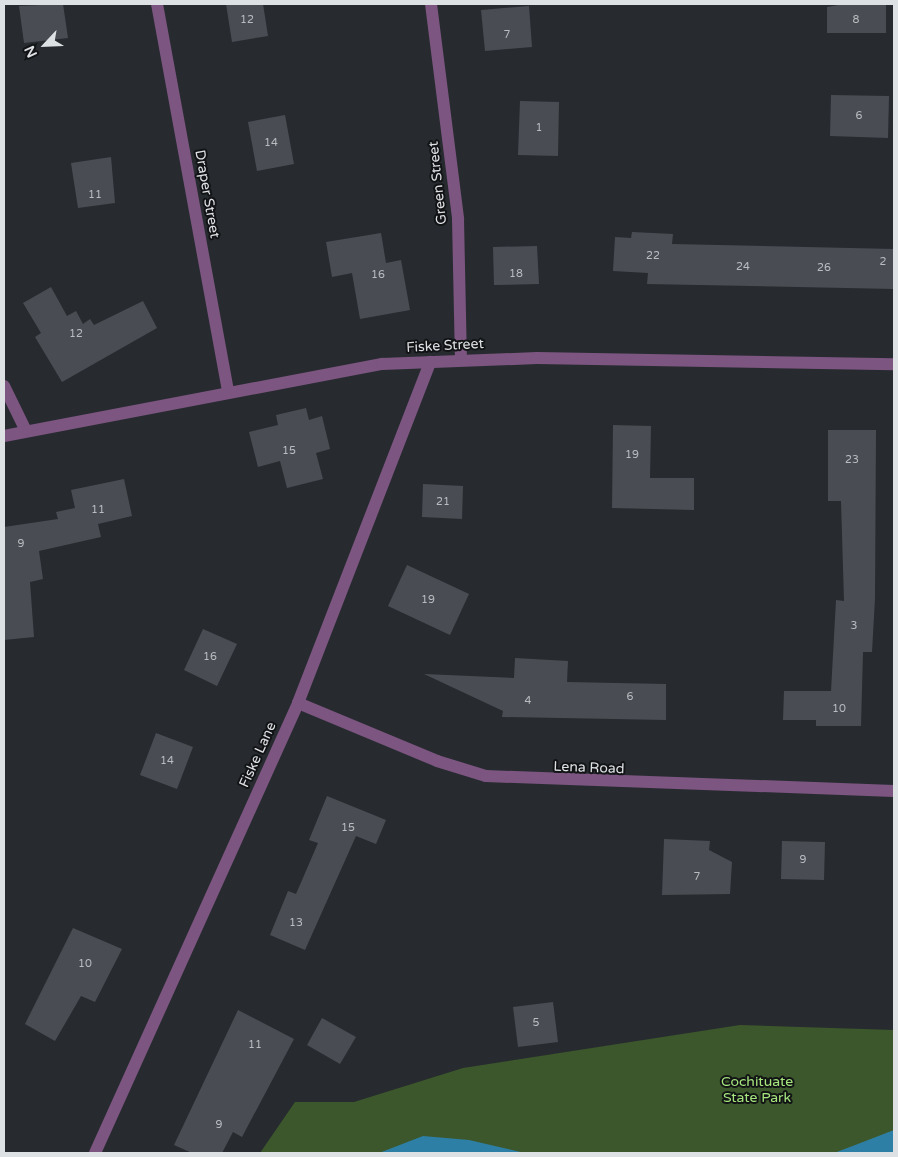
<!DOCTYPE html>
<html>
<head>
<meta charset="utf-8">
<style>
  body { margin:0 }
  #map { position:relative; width:898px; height:1157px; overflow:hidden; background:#272b30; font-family:"Varela Round",sans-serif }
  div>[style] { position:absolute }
  .green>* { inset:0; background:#3c572b }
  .water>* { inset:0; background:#2e7fa5 }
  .building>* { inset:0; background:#494d53 }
  .street>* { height:12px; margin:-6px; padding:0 6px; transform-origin:6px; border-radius:6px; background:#7c5580 }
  span { translate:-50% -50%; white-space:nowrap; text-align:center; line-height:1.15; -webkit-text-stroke:4px #111315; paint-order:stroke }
  .number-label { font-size:11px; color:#b9bcc0 }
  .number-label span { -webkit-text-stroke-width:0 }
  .street-label { font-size:14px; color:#dee1e4 }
  .park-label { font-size:14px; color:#a6e67d }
  .frame { position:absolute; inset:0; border:5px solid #dee1e4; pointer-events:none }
  .north { position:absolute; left:20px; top:20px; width:50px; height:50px; -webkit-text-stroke:4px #111315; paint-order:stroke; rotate:245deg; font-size:14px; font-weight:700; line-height:20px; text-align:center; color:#dee1e4 }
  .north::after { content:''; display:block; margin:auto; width:18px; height:22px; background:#dee1e4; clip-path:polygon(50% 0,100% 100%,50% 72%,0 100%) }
</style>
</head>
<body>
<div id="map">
  <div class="green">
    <i style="clip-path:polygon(740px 1025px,894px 1030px,894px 1153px,260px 1153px,295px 1102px,354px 1102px,463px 1068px)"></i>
  </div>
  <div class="water">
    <i style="clip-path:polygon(894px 1130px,894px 1153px,834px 1153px,850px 1147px)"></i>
    <i style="clip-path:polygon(423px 1136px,469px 1140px,525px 1153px,379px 1153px)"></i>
  </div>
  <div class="building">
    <i style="clip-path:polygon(63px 4px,68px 38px,24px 43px,19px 6px)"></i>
    <i style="clip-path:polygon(226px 4px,263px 4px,268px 36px,232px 42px)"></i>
    <i style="clip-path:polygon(844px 4px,886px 4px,886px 33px,827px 33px,827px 7px)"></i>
    <i style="clip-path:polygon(529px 6px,532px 47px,485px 51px,481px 10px)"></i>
    <i style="clip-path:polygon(831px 95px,889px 96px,888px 138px,830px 136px)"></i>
    <i style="clip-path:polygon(520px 101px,559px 102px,558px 156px,518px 155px)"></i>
    <i style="clip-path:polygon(285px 115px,294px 164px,257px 171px,248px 122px)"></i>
    <i style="clip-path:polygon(111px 157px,115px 203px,78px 208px,71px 163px)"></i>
    <i style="clip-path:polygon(632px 232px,673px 234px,672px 244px,894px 249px,894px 289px,647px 284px,648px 273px,613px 271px,615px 237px,631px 238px)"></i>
    <i style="clip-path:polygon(381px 233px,386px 263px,401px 260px,410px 310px,360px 319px,352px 273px,332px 277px,326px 242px)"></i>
    <i style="clip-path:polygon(537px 246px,539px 284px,494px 285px,493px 247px)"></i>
    <i style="clip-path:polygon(51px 287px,67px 316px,76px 311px,83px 324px,90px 319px,94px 325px,143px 301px,157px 328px,62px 382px,35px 337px,41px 333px,23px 303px)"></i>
    <i style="clip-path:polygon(306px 408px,309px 420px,322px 416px,330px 449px,316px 453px,323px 479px,287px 488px,280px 461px,258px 467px,249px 432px,278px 425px,276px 415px)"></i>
    <i style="clip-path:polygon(613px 425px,651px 426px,650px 478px,694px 478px,694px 510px,612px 508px)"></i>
    <i style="clip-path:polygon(828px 430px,876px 430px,875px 598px,872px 652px,863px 652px,861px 726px,816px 726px,816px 720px,783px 720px,784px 691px,831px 691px,836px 600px,844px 601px,841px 501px,828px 501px)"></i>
    <i style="clip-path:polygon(124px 479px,132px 516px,98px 524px,101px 537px,39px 551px,43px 579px,30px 582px,34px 637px,4px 640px,4px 527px,58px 519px,56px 512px,75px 508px,71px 490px)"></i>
    <i style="clip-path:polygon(423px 484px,463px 486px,462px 519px,422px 517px)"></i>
    <i style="clip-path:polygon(407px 565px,469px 594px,450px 635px,388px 606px)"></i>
    <i style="clip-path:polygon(203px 629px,237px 644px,217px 686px,184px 670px)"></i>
    <i style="clip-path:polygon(515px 658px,568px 661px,567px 682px,666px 684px,666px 720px,502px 717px,503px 711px,424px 674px,514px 678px)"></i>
    <i style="clip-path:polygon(156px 733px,193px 747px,177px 789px,140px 775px)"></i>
    <i style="clip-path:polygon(327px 796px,386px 820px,376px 844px,356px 836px,305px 950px,270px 935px,288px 891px,296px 894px,318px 843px,309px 840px)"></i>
    <i style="clip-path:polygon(664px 839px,710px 841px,709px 850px,732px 862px,730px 894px,662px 895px)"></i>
    <i style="clip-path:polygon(782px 841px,825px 842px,824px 880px,781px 879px)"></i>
    <i style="clip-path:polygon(73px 928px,122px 949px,95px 1002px,81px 996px,55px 1041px,25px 1024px)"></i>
    <i style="clip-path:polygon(553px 1002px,558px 1042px,518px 1047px,513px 1007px)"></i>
    <i style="clip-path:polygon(238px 1010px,294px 1039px,242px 1137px,233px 1132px,222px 1153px,192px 1153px,174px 1145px)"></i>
    <i style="clip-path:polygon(322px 1018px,356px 1037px,340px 1064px,307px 1045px)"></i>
  </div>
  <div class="street">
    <i style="left:157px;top:4px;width:392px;rotate:79.6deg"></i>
    <i style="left:431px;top:4px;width:217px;rotate:82.8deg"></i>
    <i style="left:458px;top:219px;width:141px;rotate:88.8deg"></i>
    <i style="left:4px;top:386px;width:50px;rotate:63.9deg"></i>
    <i style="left:4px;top:436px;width:385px;rotate:-10.8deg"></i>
    <i style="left:382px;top:364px;width:155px;rotate:-2.2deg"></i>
    <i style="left:537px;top:358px;width:357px;rotate:1deg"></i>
    <i style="left:298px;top:703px;width:151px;rotate:22.6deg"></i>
    <i style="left:437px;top:761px;width:51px;rotate:17deg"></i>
    <i style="left:486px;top:776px;width:408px;rotate:2.1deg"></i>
    <i style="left:95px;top:1153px;width:494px;rotate:-65.7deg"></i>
    <i style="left:298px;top:703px;width:366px;rotate:-68.8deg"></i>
  </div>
  <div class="number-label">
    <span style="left:247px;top:20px">12</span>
    <span style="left:856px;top:20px">8</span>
    <span style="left:507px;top:35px">7</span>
    <span style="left:859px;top:116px">6</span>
    <span style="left:539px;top:128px">1</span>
    <span style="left:271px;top:143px">14</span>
    <span style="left:95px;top:195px">11</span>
    <span style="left:653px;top:256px">22</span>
    <span style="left:883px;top:262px">2</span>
    <span style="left:743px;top:267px">24</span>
    <span style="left:824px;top:268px">26</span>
    <span style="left:516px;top:274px">18</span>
    <span style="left:378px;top:275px">16</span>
    <span style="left:76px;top:334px">12</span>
    <span style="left:289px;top:451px">15</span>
    <span style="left:632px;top:455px">19</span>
    <span style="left:852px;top:460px">23</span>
    <span style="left:443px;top:502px">21</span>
    <span style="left:98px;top:510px">11</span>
    <span style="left:21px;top:544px">9</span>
    <span style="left:428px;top:600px">19</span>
    <span style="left:854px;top:626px">3</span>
    <span style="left:210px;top:657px">16</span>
    <span style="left:630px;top:697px">6</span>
    <span style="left:528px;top:701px">4</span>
    <span style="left:839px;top:709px">10</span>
    <span style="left:167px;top:761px">14</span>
    <span style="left:348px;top:828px">15</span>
    <span style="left:803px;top:860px">9</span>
    <span style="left:697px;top:877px">7</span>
    <span style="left:296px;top:923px">13</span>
    <span style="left:85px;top:964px">10</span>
    <span style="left:536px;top:1023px">5</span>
    <span style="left:255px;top:1045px">11</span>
    <span style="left:219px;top:1125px">9</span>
  </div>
  <div class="street-label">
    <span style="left:438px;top:183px;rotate:-96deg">Green Street</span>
    <span style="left:207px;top:194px;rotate:80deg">Draper Street</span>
    <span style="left:445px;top:346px;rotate:-3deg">Fiske Street</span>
    <span style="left:258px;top:755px;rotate:-66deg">Fiske Lane</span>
    <span style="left:589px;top:768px;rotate:2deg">Lena Road</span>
  </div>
  <div class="park-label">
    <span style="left:757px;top:1090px">Cochituate<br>State Park</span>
  </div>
  <div class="frame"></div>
  <div class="north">N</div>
</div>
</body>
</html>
